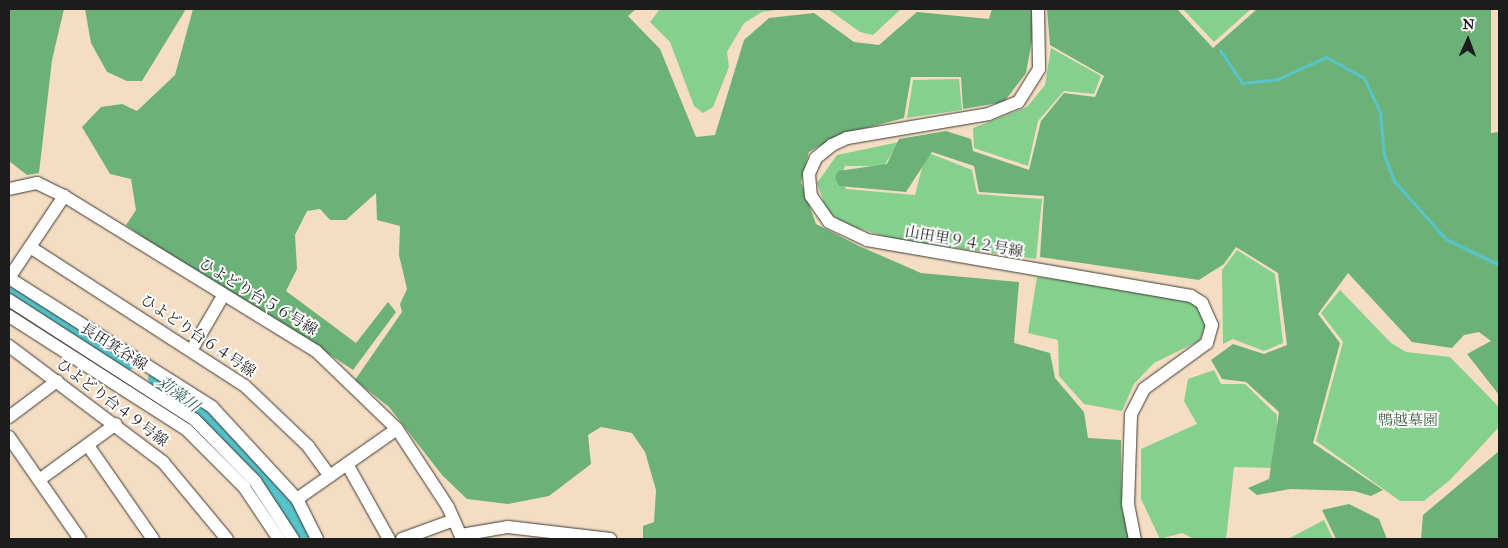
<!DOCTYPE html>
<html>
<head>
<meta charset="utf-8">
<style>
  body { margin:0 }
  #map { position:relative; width:1508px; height:548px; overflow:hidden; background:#f4ddc2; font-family:"IM FELL Great Primer","Noto Serif JP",serif }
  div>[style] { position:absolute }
  .green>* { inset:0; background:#86d08d }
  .forest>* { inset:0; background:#6cb278 }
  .stream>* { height:3px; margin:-1.5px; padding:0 1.5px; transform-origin:1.5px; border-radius:1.5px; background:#56c4ca }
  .river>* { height:19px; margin:-9.5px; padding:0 9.5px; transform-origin:9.5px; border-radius:9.5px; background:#56c4ca }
  .roads { filter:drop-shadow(0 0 1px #3c3935) drop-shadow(0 0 1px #3c3935) }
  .minor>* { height:12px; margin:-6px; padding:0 6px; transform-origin:6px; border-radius:6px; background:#fff }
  span { translate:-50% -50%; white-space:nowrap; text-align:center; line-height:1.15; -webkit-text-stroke:4px #fff; paint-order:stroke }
  .street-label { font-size:15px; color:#1c1c1c }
  .park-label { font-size:15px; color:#466449 }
  .water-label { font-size:16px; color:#335f62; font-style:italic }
  .frame { position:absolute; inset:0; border:10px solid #1c1c1c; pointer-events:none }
  .north { position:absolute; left:1443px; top:15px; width:50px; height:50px; -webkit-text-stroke:4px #fff; paint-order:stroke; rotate:2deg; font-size:14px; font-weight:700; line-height:20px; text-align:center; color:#1c1c1c }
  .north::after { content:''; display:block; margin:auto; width:18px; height:22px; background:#1c1c1c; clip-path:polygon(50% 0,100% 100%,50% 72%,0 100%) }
</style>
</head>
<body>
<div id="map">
  <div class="green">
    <i style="clip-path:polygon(660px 9px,783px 9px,762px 12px,744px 23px,727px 52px,729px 67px,713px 107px,703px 113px,694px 106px,670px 42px,650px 22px)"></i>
    <i style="clip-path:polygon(828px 9px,978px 9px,900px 10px,873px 35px,860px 32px)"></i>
    <i style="clip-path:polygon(1183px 9px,1251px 9px,1214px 42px)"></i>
    <i style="clip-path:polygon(1051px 48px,1101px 76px,1094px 94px,1064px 91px,1038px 121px,1028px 166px,974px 148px,973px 128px,1027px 107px,1045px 85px)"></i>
    <i style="clip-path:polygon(959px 79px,962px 110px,907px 118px,913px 80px)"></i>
    <i style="clip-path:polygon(899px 142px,884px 166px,845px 166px,840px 179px,846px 189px,915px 195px,926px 152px,972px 170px,977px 194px,1042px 199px,1036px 259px,896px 240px,845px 224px,827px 211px,817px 183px,837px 155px)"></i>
    <i style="clip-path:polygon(1237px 250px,1275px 274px,1283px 343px,1264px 351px,1233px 339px,1223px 344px,1222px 270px)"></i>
    <i style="clip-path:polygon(1037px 277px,1180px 294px,1197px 302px,1205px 314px,1206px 328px,1199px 341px,1154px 363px,1134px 384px,1122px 411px,1084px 404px,1059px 376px,1058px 340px,1028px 333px)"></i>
    <i style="clip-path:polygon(1340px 290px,1391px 343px,1406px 352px,1450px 357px,1499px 407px,1499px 427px,1450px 480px,1424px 501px,1400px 501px,1316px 441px,1343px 342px,1321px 313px)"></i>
    <i style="clip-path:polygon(1214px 370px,1221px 384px,1245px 384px,1277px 415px,1276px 468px,1234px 467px,1226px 539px,1194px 539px,1182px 533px,1160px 539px,1141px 499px,1141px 449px,1197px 424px,1184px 401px,1188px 379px)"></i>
    <i style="clip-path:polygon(1324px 520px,1333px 539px,1288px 539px)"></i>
  </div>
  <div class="forest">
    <i style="clip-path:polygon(9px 9px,64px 9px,52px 60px,39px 173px,27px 175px,9px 161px)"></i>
    <i style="clip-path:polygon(85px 9px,186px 9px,142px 81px,127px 81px,107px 72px,91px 43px)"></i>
    <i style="clip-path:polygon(193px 9px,636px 9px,628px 16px,660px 49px,696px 137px,715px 135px,744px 40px,769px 18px,814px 13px,854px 42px,879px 45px,917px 12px,989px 19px,992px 9px,1031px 9px,1035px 23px,1026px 73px,1004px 102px,963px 109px,961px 77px,911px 77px,904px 118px,839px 135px,809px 152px,801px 182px,816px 224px,859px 246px,921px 273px,1019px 282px,1014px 343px,1050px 353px,1055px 378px,1084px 412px,1088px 438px,1121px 440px,1122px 510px,1131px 539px,643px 539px,643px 526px,654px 522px,656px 490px,645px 452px,632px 433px,601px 427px,588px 435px,591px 464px,549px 496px,508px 504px,467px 499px,442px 475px,389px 407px,355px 380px,402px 312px,400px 304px,407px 289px,399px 255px,400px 226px,377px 220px,376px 193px,346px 220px,330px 220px,320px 209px,307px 211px,295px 235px,297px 269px,286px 291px,356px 343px,388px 302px,396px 312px,353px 370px,271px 316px,186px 269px,126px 225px,136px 210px,131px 179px,110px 174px,82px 127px,101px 107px,122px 104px,137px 111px,175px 75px)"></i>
    <i style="clip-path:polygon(1047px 9px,1177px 9px,1213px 48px,1257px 9px,1491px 9px,1491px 133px,1499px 132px,1499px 395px,1467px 354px,1491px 341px,1479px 332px,1464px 335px,1452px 348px,1412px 342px,1348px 273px,1318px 314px,1340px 343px,1313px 443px,1383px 490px,1371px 496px,1354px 491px,1290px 489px,1257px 495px,1248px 488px,1269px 479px,1279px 412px,1246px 382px,1222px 379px,1211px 360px,1233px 344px,1264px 354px,1287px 345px,1278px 273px,1236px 247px,1224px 264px,1199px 280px,1040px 257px,1044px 196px,979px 192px,974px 166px,932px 152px,906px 192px,839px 186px,835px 178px,838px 171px,887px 164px,899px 139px,946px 131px,971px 139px,973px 151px,1029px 170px,1041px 121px,1064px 93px,1095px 97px,1104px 76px,1050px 45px)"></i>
    <i style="clip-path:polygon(1499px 451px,1499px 539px,1421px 539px,1423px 515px)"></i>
    <i style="clip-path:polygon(1349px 504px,1379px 519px,1387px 539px,1336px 539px,1322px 510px)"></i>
  </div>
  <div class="stream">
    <i style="left:1220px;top:50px;width:40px;rotate:56deg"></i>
    <i style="left:1242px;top:83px;width:36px;rotate:-6deg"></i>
    <i style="left:1278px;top:79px;width:53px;rotate:-24.6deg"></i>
    <i style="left:1326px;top:57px;width:43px;rotate:28.9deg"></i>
    <i style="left:1364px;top:78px;width:38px;rotate:65deg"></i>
    <i style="left:1380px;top:113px;width:42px;rotate:84.6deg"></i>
    <i style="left:1384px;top:155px;width:28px;rotate:69deg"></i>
    <i style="left:1394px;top:181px;width:78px;rotate:48.1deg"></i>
    <i style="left:1446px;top:239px;width:59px;rotate:26.1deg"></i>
  </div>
  <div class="river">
    <i style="left:12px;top:288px;width:136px;rotate:32.1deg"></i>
    <i style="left:157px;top:378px;width:107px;rotate:38.2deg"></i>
    <i style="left:241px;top:444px;width:116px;rotate:54.8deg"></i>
  </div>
  <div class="roads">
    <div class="minor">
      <i style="left:1038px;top:9px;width:60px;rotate:89deg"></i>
      <i style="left:1039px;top:69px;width:39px;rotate:122deg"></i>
      <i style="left:1018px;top:102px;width:31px;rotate:158deg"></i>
      <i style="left:989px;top:114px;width:144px;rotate:170.4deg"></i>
      <i style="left:847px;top:138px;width:17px;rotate:155deg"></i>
      <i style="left:832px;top:145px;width:21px;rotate:141deg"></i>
      <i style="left:816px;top:158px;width:17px;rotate:114deg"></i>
      <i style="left:809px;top:174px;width:22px;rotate:85deg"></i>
      <i style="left:811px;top:196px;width:32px;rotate:55deg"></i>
      <i style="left:829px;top:222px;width:42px;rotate:25.3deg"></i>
      <i style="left:867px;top:240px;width:329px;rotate:9.8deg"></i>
      <i style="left:1191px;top:296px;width:13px;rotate:32deg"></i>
      <i style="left:1202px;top:303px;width:24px;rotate:66deg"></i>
      <i style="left:1212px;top:325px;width:19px;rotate:106deg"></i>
      <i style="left:1207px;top:343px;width:78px;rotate:143.9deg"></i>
      <i style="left:1144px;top:389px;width:29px;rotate:117deg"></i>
      <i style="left:1131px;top:415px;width:89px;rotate:91.9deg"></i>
      <i style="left:1128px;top:504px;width:36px;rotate:79deg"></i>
      <i style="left:9px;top:189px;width:29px;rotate:-12deg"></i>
      <i style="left:37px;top:183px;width:30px;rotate:26deg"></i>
      <i style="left:30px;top:247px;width:256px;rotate:32.9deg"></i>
      <i style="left:245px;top:386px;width:87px;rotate:43.6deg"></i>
      <i style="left:308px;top:446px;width:37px;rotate:54deg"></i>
      <i style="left:9px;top:278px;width:99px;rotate:-56.1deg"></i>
      <i style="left:64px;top:196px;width:296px;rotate:31.6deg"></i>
      <i style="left:316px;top:351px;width:112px;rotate:43.9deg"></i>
      <i style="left:397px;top:429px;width:93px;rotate:56.8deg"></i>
      <i style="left:448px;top:507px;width:35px;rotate:66deg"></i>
      <i style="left:9px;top:278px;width:241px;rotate:32.4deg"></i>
      <i style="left:212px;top:407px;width:125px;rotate:47.3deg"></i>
      <i style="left:297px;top:499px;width:45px;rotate:63.4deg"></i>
      <i style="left:9px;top:300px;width:220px;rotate:32.8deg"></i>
      <i style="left:194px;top:419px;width:87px;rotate:45.5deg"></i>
      <i style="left:255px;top:481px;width:69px;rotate:56.8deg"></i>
      <i style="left:9px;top:316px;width:211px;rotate:32.6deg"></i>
      <i style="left:187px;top:430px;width:81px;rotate:45deg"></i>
      <i style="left:244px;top:487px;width:63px;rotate:56.1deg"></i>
      <i style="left:9px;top:346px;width:193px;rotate:37deg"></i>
      <i style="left:163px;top:462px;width:100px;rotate:50.3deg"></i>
      <i style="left:192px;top:349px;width:61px;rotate:-59.7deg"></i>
      <i style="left:9px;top:417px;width:60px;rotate:-36.9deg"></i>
      <i style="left:9px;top:437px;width:124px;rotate:55.2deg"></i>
      <i style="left:89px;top:447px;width:112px;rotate:55.2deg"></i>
      <i style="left:347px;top:464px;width:86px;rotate:60.8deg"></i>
      <i style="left:39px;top:480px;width:95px;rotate:-36deg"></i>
      <i style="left:297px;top:499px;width:122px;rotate:-35deg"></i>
      <i style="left:461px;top:535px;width:48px;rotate:-9.7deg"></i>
      <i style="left:508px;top:527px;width:103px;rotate:6.7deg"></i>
      <i style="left:402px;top:539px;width:55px;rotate:-20.1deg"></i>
    </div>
  </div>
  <div class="street-label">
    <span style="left:964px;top:242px;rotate:10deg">山田里９４２号線</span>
    <span style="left:258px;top:297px;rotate:31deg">ひよどり台５６号線</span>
    <span style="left:198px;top:336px;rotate:34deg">ひよどり台６４号線</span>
    <span style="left:114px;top:347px;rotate:32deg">長田箕谷線</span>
    <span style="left:112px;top:403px;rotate:37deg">ひよどり台４９号線</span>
  </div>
  <div class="park-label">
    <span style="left:1408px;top:421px">鵯越墓園</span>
  </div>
  <div class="water-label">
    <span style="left:178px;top:394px;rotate:37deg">苅藻川</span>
  </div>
  <div class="frame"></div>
  <div class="north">N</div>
</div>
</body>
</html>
